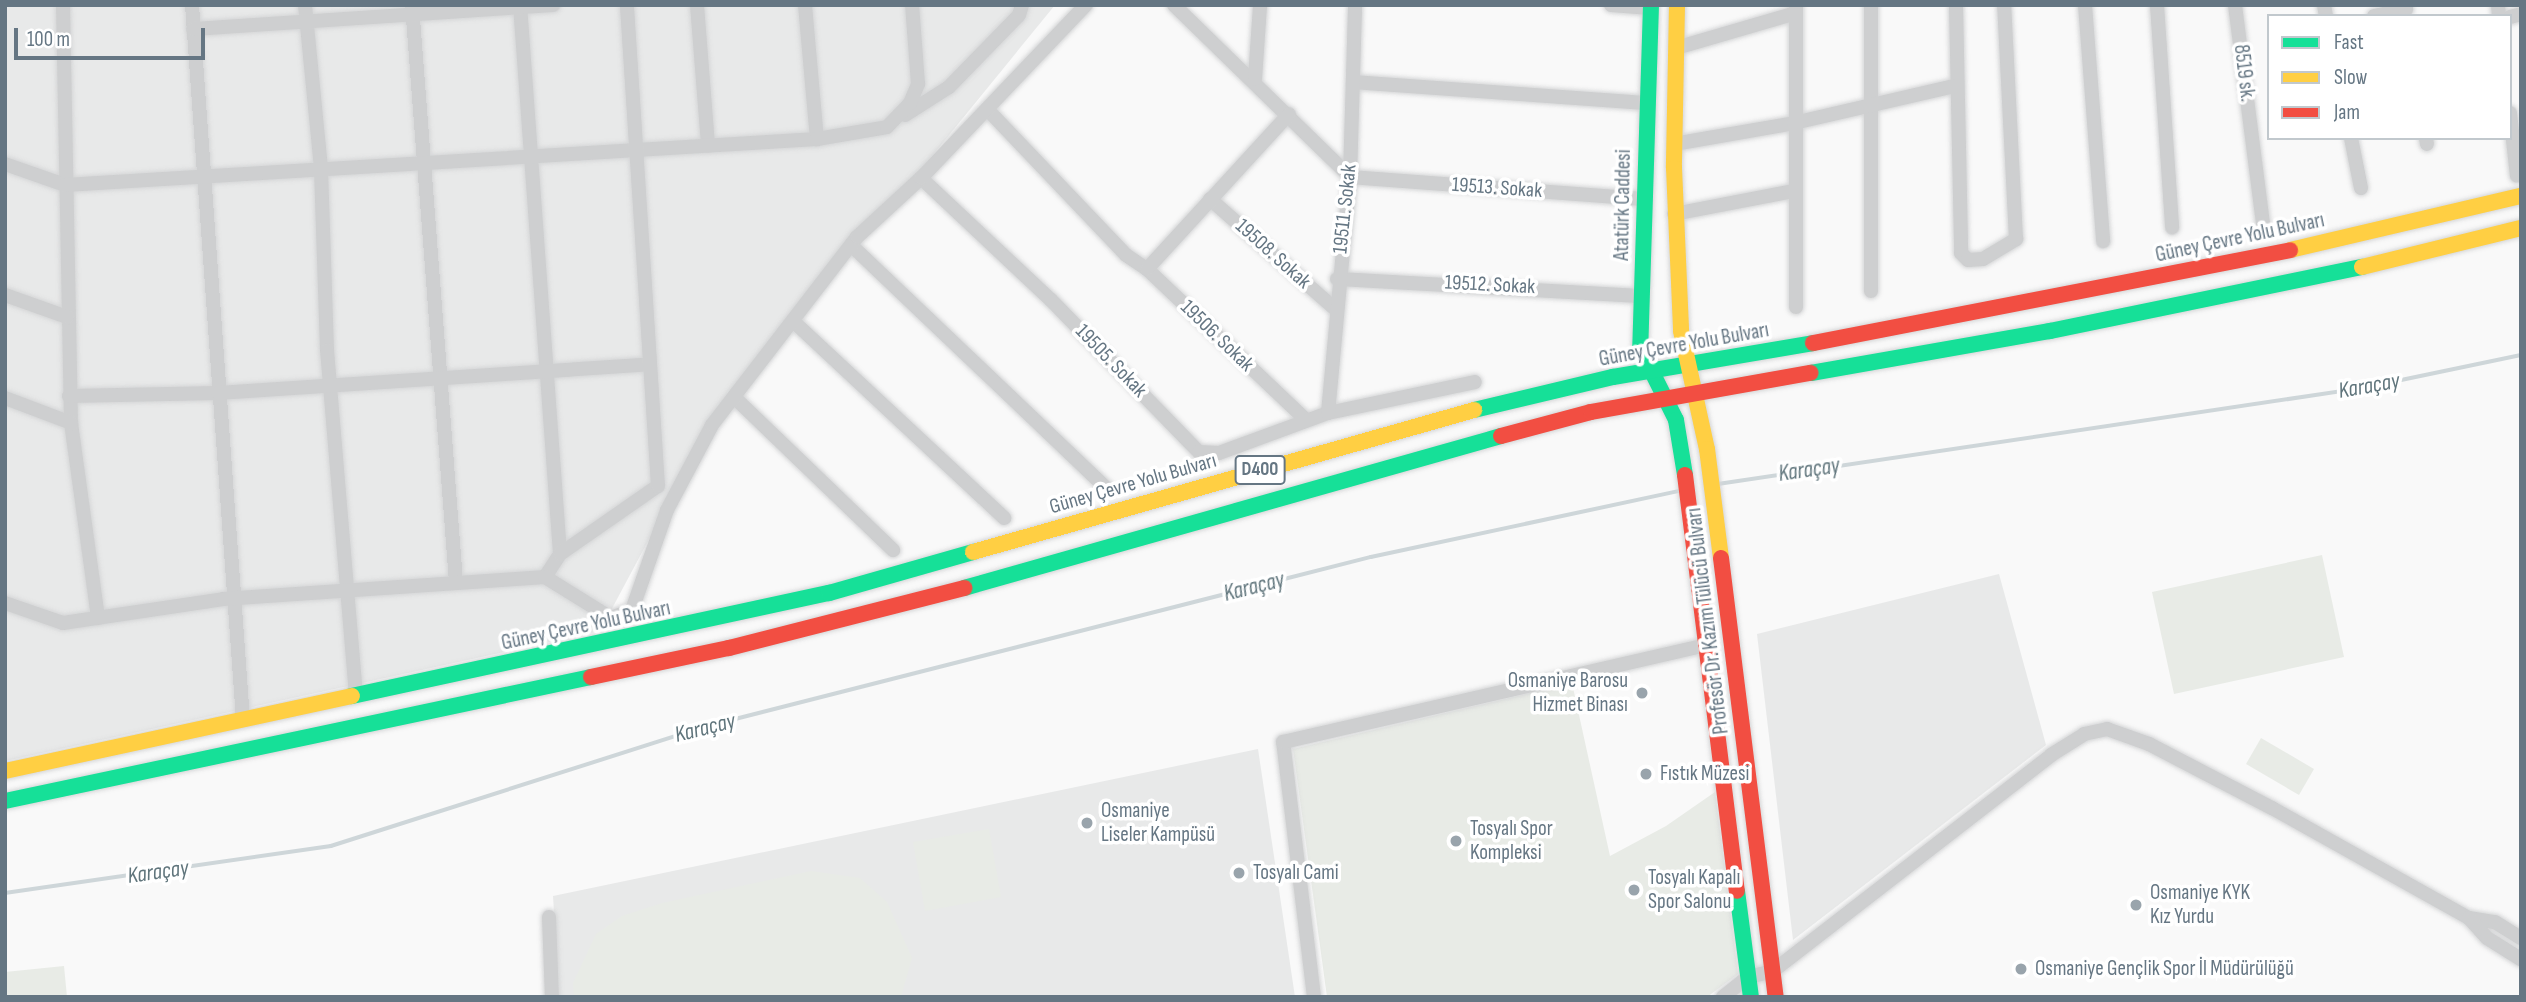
<!DOCTYPE html>
<html>
<head>
<meta charset="utf-8">
<style>
  body { margin:0 }
  #map { position:relative; width:2526px; height:1002px; overflow:hidden; background:#f9f9f9; font-family:"Sofia Sans Condensed",sans-serif }
  div>[style] { position:absolute }
  .built>* { inset:0; background:#e8e9e9 }
  .green>* { inset:0; background:#e8ebe6 }
  .stream>* { height:3.5px; margin:-1.75px; padding:0 1.75px; transform-origin:1.75px; border-radius:1.75px; background:#ced6d9 }
  .roads { filter:drop-shadow(0 0 2px #d5d6d7) drop-shadow(0 0 2px #d5d6d7) }
  .street>* { height:14px; margin:-7px; padding:0 7px; transform-origin:7px; border-radius:7px; background:#cecfd0 }
  .fast>* { height:16px; margin:-8px; padding:0 8px; transform-origin:8px; border-radius:8px; background:#16e098 }
  .slow>* { height:16px; margin:-8px; padding:0 8px; transform-origin:8px; border-radius:8px; background:#ffcf43 }
  .jam>* { height:16px; margin:-8px; padding:0 8px; transform-origin:8px; border-radius:8px; background:#f24e42 }
  .dots>* { width:19px; height:19px; translate:-50% -50%; box-sizing:border-box; border:4px solid #fff; border-radius:50% }
  span { translate:-50% -50%; white-space:nowrap; text-align:center; line-height:1.15; -webkit-text-stroke:7px #fff; paint-order:stroke }
  .shield-label span { padding:2px 5px; background:#fff; border:2px solid; border-radius:5px; -webkit-text-stroke-width:0 }
  .shield-label { font-size:19px; color:#657683; font-weight:700 }
  .street-label { font-size:21px; color:#657683 }
  .poi-label { font-size:21px; color:#657683 }
  .right { translate:-100% -50%; text-align:right }
  .left { translate:0 -50%; text-align:left }
  .water-label { font-size:23px; color:#60757c; font-style:italic }
  .frame { position:absolute; inset:0; border:7px solid #657683; pointer-events:none }
  .legend { position:absolute; left:2267px; top:14px; width:245px; height:126px; box-sizing:border-box; background:#fff; border:2px solid #c1c8cd; margin:0; padding:9px 12px; list-style:none; font-size:21px; color:#657683 }
  .legend li { display:flex; align-items:center; gap:14px; height:35px }
  .legend b { width:35px; border:2px solid #c1c8cd }
  .scale { position:absolute; left:14px; top:28px; width:191px; height:32px; box-sizing:border-box; border:4px solid #657683; border-top:0; padding-left:9px; font-size:21px; line-height:24px; white-space:nowrap; color:#657683; -webkit-text-stroke:5px #fff; paint-order:stroke }
</style>
</head>
<body>
<div id="map">
  <div class="built">
    <i style="clip-path:polygon(5px 5px,1055px 5px,791px 329px,716px 431px,679px 483px,600px 631px,5px 761px)"></i>
    <i style="clip-path:polygon(1999px 574px,2046px 745px,1793px 940px,1757px 634px)"></i>
    <i style="clip-path:polygon(1258px 749px,1295px 997px,559px 997px,553px 896px)"></i>
  </div>
  <div class="green">
    <i style="clip-path:polygon(2322px 555px,2344px 657px,2174px 694px,2152px 592px)"></i>
    <i style="clip-path:polygon(1572px 683px,1610px 856px,1666px 826px,1715px 792px,1738px 974px,1707px 997px,1327px 997px,1293px 749px)"></i>
    <i style="clip-path:polygon(2261px 738px,2314px 769px,2299px 795px,2246px 764px)"></i>
    <i style="clip-path:polygon(989px 829px,1001px 897px,925px 911px,913px 842px)"></i>
    <i style="clip-path:polygon(811px 871px,860px 878px,887px 902px,912px 958px,901px 997px,574px 997px,573px 983px,596px 934px,622px 916px,662px 903px)"></i>
    <i style="clip-path:polygon(64px 966px,67px 997px,5px 997px,5px 972px)"></i>
  </div>
  <div class="stream">
    <i style="left:1718px;top:484px;width:652px;rotate:-8.47deg"></i>
    <i style="left:2363px;top:388px;width:161px;rotate:-11.8deg"></i>
    <i style="left:5px;top:893px;width:329px;rotate:-8.2deg"></i>
    <i style="left:331px;top:846px;width:392px;rotate:-17.7deg"></i>
    <i style="left:704px;top:727px;width:688px;rotate:-14.3deg"></i>
    <i style="left:1371px;top:557px;width:315px;rotate:-12.1deg"></i>
  </div>
  <div class="roads">
    <div class="street">
      <i style="left:63px;top:5px;width:418px;rotate:88.9deg"></i>
      <i style="left:71px;top:423px;width:197px;rotate:82.1deg"></i>
      <i style="left:192px;top:5px;width:717px;rotate:85.92deg"></i>
      <i style="left:305px;top:5px;width:165px;rotate:84.4deg"></i>
      <i style="left:321px;top:169px;width:181px;rotate:88.1deg"></i>
      <i style="left:327px;top:350px;width:347px;rotate:85.2deg"></i>
      <i style="left:412px;top:5px;width:579px;rotate:85.64deg"></i>
      <i style="left:520px;top:5px;width:550px;rotate:85.83deg"></i>
      <i style="left:560px;top:554px;width:27px;rotate:123deg"></i>
      <i style="left:697px;top:5px;width:141px;rotate:85.5deg"></i>
      <i style="left:805px;top:5px;width:135px;rotate:84.9deg"></i>
      <i style="left:1174px;top:5px;width:246px;rotate:44.3deg"></i>
      <i style="left:1350px;top:177px;width:294px;rotate:4.3deg"></i>
      <i style="left:1611px;top:5px;width:40px;rotate:4.3deg"></i>
      <i style="left:1871px;top:5px;width:286px;rotate:90deg"></i>
      <i style="left:1956px;top:5px;width:248px;rotate:88.8deg"></i>
      <i style="left:1961px;top:253px;width:10px;rotate:45deg"></i>
      <i style="left:1968px;top:260px;width:15px;rotate:-4deg"></i>
      <i style="left:1983px;top:259px;width:39px;rotate:-31deg"></i>
      <i style="left:2016px;top:239px;width:234px;rotate:-92.9deg"></i>
      <i style="left:2085px;top:5px;width:237px;rotate:85.6deg"></i>
      <i style="left:2157px;top:5px;width:223px;rotate:86.1deg"></i>
      <i style="left:2235px;top:5px;width:221px;rotate:82.7deg"></i>
      <i style="left:2324px;top:5px;width:11px;rotate:80deg"></i>
      <i style="left:2498px;top:5px;width:11px;rotate:85deg"></i>
      <i style="left:2374px;top:16px;width:33px;rotate:-12deg"></i>
      <i style="left:2510px;top:17px;width:11px;rotate:-15deg"></i>
      <i style="left:193px;top:29px;width:361px;rotate:-3.8deg"></i>
      <i style="left:1676px;top:48px;width:125px;rotate:-16.3deg"></i>
      <i style="left:1255px;top:79px;width:74px;rotate:-86.1deg"></i>
      <i style="left:1353px;top:82px;width:293px;rotate:4.1deg"></i>
      <i style="left:987px;top:109px;width:202px;rotate:46.4deg"></i>
      <i style="left:1126px;top:255px;width:25px;rotate:34deg"></i>
      <i style="left:1147px;top:269px;width:219px;rotate:43.5deg"></i>
      <i style="left:2510px;top:113px;width:63px;rotate:83.7deg"></i>
      <i style="left:905px;top:115px;width:52px;rotate:-32.5deg"></i>
      <i style="left:949px;top:87px;width:100px;rotate:-45.8deg"></i>
      <i style="left:1019px;top:15px;width:10px;rotate:-73deg"></i>
      <i style="left:2351px;top:138px;width:51px;rotate:78.7deg"></i>
      <i style="left:2426px;top:138px;width:6px;rotate:81deg"></i>
      <i style="left:1674px;top:144px;width:122px;rotate:-9.9deg"></i>
      <i style="left:1794px;top:123px;width:164px;rotate:-13deg"></i>
      <i style="left:5px;top:164px;width:64px;rotate:19.3deg"></i>
      <i style="left:65px;top:185px;width:753px;rotate:-3.5deg"></i>
      <i style="left:817px;top:139px;width:71px;rotate:-9.7deg"></i>
      <i style="left:887px;top:127px;width:33px;rotate:-46deg"></i>
      <i style="left:910px;top:103px;width:21px;rotate:-67deg"></i>
      <i style="left:918px;top:84px;width:79px;rotate:-94.3deg"></i>
      <i style="left:921px;top:178px;width:178px;rotate:43.2deg"></i>
      <i style="left:1051px;top:300px;width:212px;rotate:45.8deg"></i>
      <i style="left:1199px;top:452px;width:20px;rotate:3deg"></i>
      <i style="left:1219px;top:453px;width:116px;rotate:-20.2deg"></i>
      <i style="left:1328px;top:413px;width:150px;rotate:-11.9deg"></i>
      <i style="left:1210px;top:199px;width:167px;rotate:41.3deg"></i>
      <i style="left:1674px;top:214px;width:121px;rotate:-10.9deg"></i>
      <i style="left:851px;top:245px;width:355px;rotate:43.6deg"></i>
      <i style="left:1147px;top:269px;width:210px;rotate:-47.5deg"></i>
      <i style="left:1337px;top:279px;width:305px;rotate:3.2deg"></i>
      <i style="left:5px;top:295px;width:66px;rotate:19.5deg"></i>
      <i style="left:1796px;top:307px;width:302px;rotate:-90deg"></i>
      <i style="left:793px;top:321px;width:289px;rotate:43deg"></i>
      <i style="left:69px;top:396px;width:149px;rotate:-1.2deg"></i>
      <i style="left:218px;top:393px;width:432px;rotate:-3.8deg"></i>
      <i style="left:734px;top:397px;width:221px;rotate:43.9deg"></i>
      <i style="left:5px;top:398px;width:71px;rotate:20.7deg"></i>
      <i style="left:1328px;top:413px;width:237px;rotate:-84.7deg"></i>
      <i style="left:1350px;top:177px;width:172px;rotate:-88.3deg"></i>
      <i style="left:560px;top:554px;width:119px;rotate:-34.8deg"></i>
      <i style="left:658px;top:486px;width:482px;rotate:-93.7deg"></i>
      <i style="left:5px;top:603px;width:61px;rotate:19deg"></i>
      <i style="left:63px;top:623px;width:162px;rotate:-8.5deg"></i>
      <i style="left:223px;top:599px;width:323px;rotate:-3.9deg"></i>
      <i style="left:545px;top:577px;width:78px;rotate:31.8deg"></i>
      <i style="left:611px;top:618px;width:22px;rotate:-21deg"></i>
      <i style="left:632px;top:610px;width:106px;rotate:-70.7deg"></i>
      <i style="left:667px;top:510px;width:96px;rotate:-62.1deg"></i>
      <i style="left:712px;top:425px;width:237px;rotate:-52.4deg"></i>
      <i style="left:857px;top:237px;width:87px;rotate:-42.7deg"></i>
      <i style="left:921px;top:178px;width:239px;rotate:-46.4deg"></i>
      <i style="left:549px;top:917px;width:80px;rotate:87.9deg"></i>
      <i style="left:2469px;top:918px;width:26px;rotate:9deg"></i>
      <i style="left:2495px;top:922px;width:31px;rotate:32deg"></i>
      <i style="left:1314px;top:997px;width:257px;rotate:-96.9deg"></i>
      <i style="left:1283px;top:742px;width:434px;rotate:-12.9deg"></i>
      <i style="left:1723px;top:997px;width:32px;rotate:-39deg"></i>
      <i style="left:1748px;top:977px;width:26px;rotate:-13deg"></i>
      <i style="left:1773px;top:971px;width:352px;rotate:-37.8deg"></i>
      <i style="left:2051px;top:755px;width:39px;rotate:-32deg"></i>
      <i style="left:2084px;top:734px;width:24px;rotate:-12deg"></i>
      <i style="left:2107px;top:729px;width:45px;rotate:19.7deg"></i>
      <i style="left:2149px;top:744px;width:139px;rotate:27.5deg"></i>
      <i style="left:2272px;top:808px;width:226px;rotate:29.2deg"></i>
      <i style="left:2469px;top:918px;width:27px;rotate:48deg"></i>
      <i style="left:2487px;top:938px;width:40px;rotate:32deg"></i>
    </div>
    <div class="fast">
      <i style="left:1651px;top:5px;width:343px;rotate:91.8deg"></i>
      <i style="left:1640px;top:348px;width:80px;rotate:63.4deg"></i>
      <i style="left:1676px;top:420px;width:56px;rotate:80.7deg"></i>
      <i style="left:1811px;top:373px;width:243px;rotate:-10deg"></i>
      <i style="left:2050px;top:331px;width:318px;rotate:-11.6deg"></i>
      <i style="left:1474px;top:410px;width:143px;rotate:-13.4deg"></i>
      <i style="left:1613px;top:377px;width:203px;rotate:-9.6deg"></i>
      <i style="left:964px;top:588px;width:558px;rotate:-15.8deg"></i>
      <i style="left:352px;top:696px;width:488px;rotate:-12.2deg"></i>
      <i style="left:829px;top:593px;width:150px;rotate:-15.9deg"></i>
      <i style="left:5px;top:801px;width:599px;rotate:-11.95deg"></i>
      <i style="left:1737px;top:891px;width:107px;rotate:82.5deg"></i>
    </div>
    <div class="slow">
      <i style="left:1677px;top:5px;width:163px;rotate:91.1deg"></i>
      <i style="left:1674px;top:168px;width:163px;rotate:87.5deg"></i>
      <i style="left:1681px;top:331px;width:121px;rotate:77.6deg"></i>
      <i style="left:1707px;top:449px;width:110px;rotate:82.7deg"></i>
      <i style="left:2290px;top:250px;width:237px;rotate:-13.2deg"></i>
      <i style="left:2362px;top:267px;width:164px;rotate:-13.8deg"></i>
      <i style="left:973px;top:552px;width:521px;rotate:-15.82deg"></i>
      <i style="left:5px;top:771px;width:355px;rotate:-12.2deg"></i>
    </div>
    <div class="jam">
      <i style="left:1813px;top:343px;width:486px;rotate:-11deg"></i>
      <i style="left:1501px;top:436px;width:93px;rotate:-14.9deg"></i>
      <i style="left:1591px;top:412px;width:223px;rotate:-10.1deg"></i>
      <i style="left:1685px;top:475px;width:419px;rotate:82.9deg"></i>
      <i style="left:1721px;top:558px;width:442px;rotate:82.9deg"></i>
      <i style="left:591px;top:677px;width:141px;rotate:-11.9deg"></i>
      <i style="left:729px;top:648px;width:243px;rotate:-14.3deg"></i>
    </div>
  </div>
  <div class="dots">
    <i style="left:1642px;top:693px;background:#99a4ac"></i>
    <i style="left:1646px;top:774px;background:#99a4ac"></i>
    <i style="left:1087px;top:823px;background:#99a4ac"></i>
    <i style="left:1456px;top:841px;background:#99a4ac"></i>
    <i style="left:1239px;top:873px;background:#99a4ac"></i>
    <i style="left:1634px;top:890px;background:#99a4ac"></i>
    <i style="left:2136px;top:905px;background:#99a4ac"></i>
    <i style="left:2021px;top:969px;background:#99a4ac"></i>
  </div>
  <div class="shield-label">
    <span style="left:1260px;top:470px">D400</span>
  </div>
  <div class="street-label">
    <span style="left:2244px;top:73px;rotate:83deg">8519 sk.</span>
    <span style="left:1497px;top:188px;rotate:4deg">19513. Sokak</span>
    <span style="left:1623px;top:205px;rotate:-89deg">Atatürk Caddesi</span>
    <span style="left:1345px;top:209px;rotate:-84deg">19511. Sokak</span>
    <span style="left:2240px;top:238px;rotate:-12deg">Güney Çevre Yolu Bulvarı</span>
    <span style="left:1273px;top:254px;rotate:42deg">19508. Sokak</span>
    <span style="left:1490px;top:285px;rotate:3deg">19512. Sokak</span>
    <span style="left:1217px;top:336px;rotate:44deg">19506. Sokak</span>
    <span style="left:1684px;top:345px;rotate:-10deg">Güney Çevre Yolu Bulvarı</span>
    <span style="left:1111px;top:361px;rotate:46deg">19505. Sokak</span>
    <span style="left:1133px;top:484px;rotate:-16deg">Güney Çevre Yolu Bulvarı</span>
    <span style="left:1708px;top:621px;rotate:-97deg">Profesör Dr. Kazım Tülücü Bulvarı</span>
    <span style="left:586px;top:626px;rotate:-12deg">Güney Çevre Yolu Bulvarı</span>
  </div>
  <div class="poi-label">
    <span class="right" style="left:1628px;top:693px">Osmaniye Barosu<br>Hizmet Binası</span>
    <span class="left" style="left:1660px;top:774px">Fıstık Müzesi</span>
    <span class="left" style="left:1101px;top:823px">Osmaniye<br>Liseler Kampüsü</span>
    <span class="left" style="left:1470px;top:841px">Tosyalı Spor<br>Kompleksi</span>
    <span class="left" style="left:1253px;top:873px">Tosyalı Cami</span>
    <span class="left" style="left:1648px;top:890px">Tosyalı Kapalı<br>Spor Salonu</span>
    <span class="left" style="left:2150px;top:905px">Osmaniye KYK<br>Kız Yurdu</span>
    <span class="left" style="left:2035px;top:969px">Osmaniye Gençlik Spor İl Müdürülüğü</span>
  </div>
  <div class="water-label">
    <span style="left:2369px;top:386px;rotate:-10deg">Karaçay</span>
    <span style="left:1809px;top:470px;rotate:-8deg">Karaçay</span>
    <span style="left:1254px;top:587px;rotate:-14deg">Karaçay</span>
    <span style="left:705px;top:728px;rotate:-14deg">Karaçay</span>
    <span style="left:158px;top:872px;rotate:-8deg">Karaçay</span>
  </div>
  <div class="frame"></div>
  <ul class="legend">
  <li><b style="height:9px;background:#16e098"></b>Fast</li>
  <li><b style="height:9px;background:#ffcf43"></b>Slow</li>
  <li><b style="height:9px;background:#f24e42"></b>Jam</li>
  </ul>
  <div class="scale">100 m</div>
</div>
</body>
</html>
